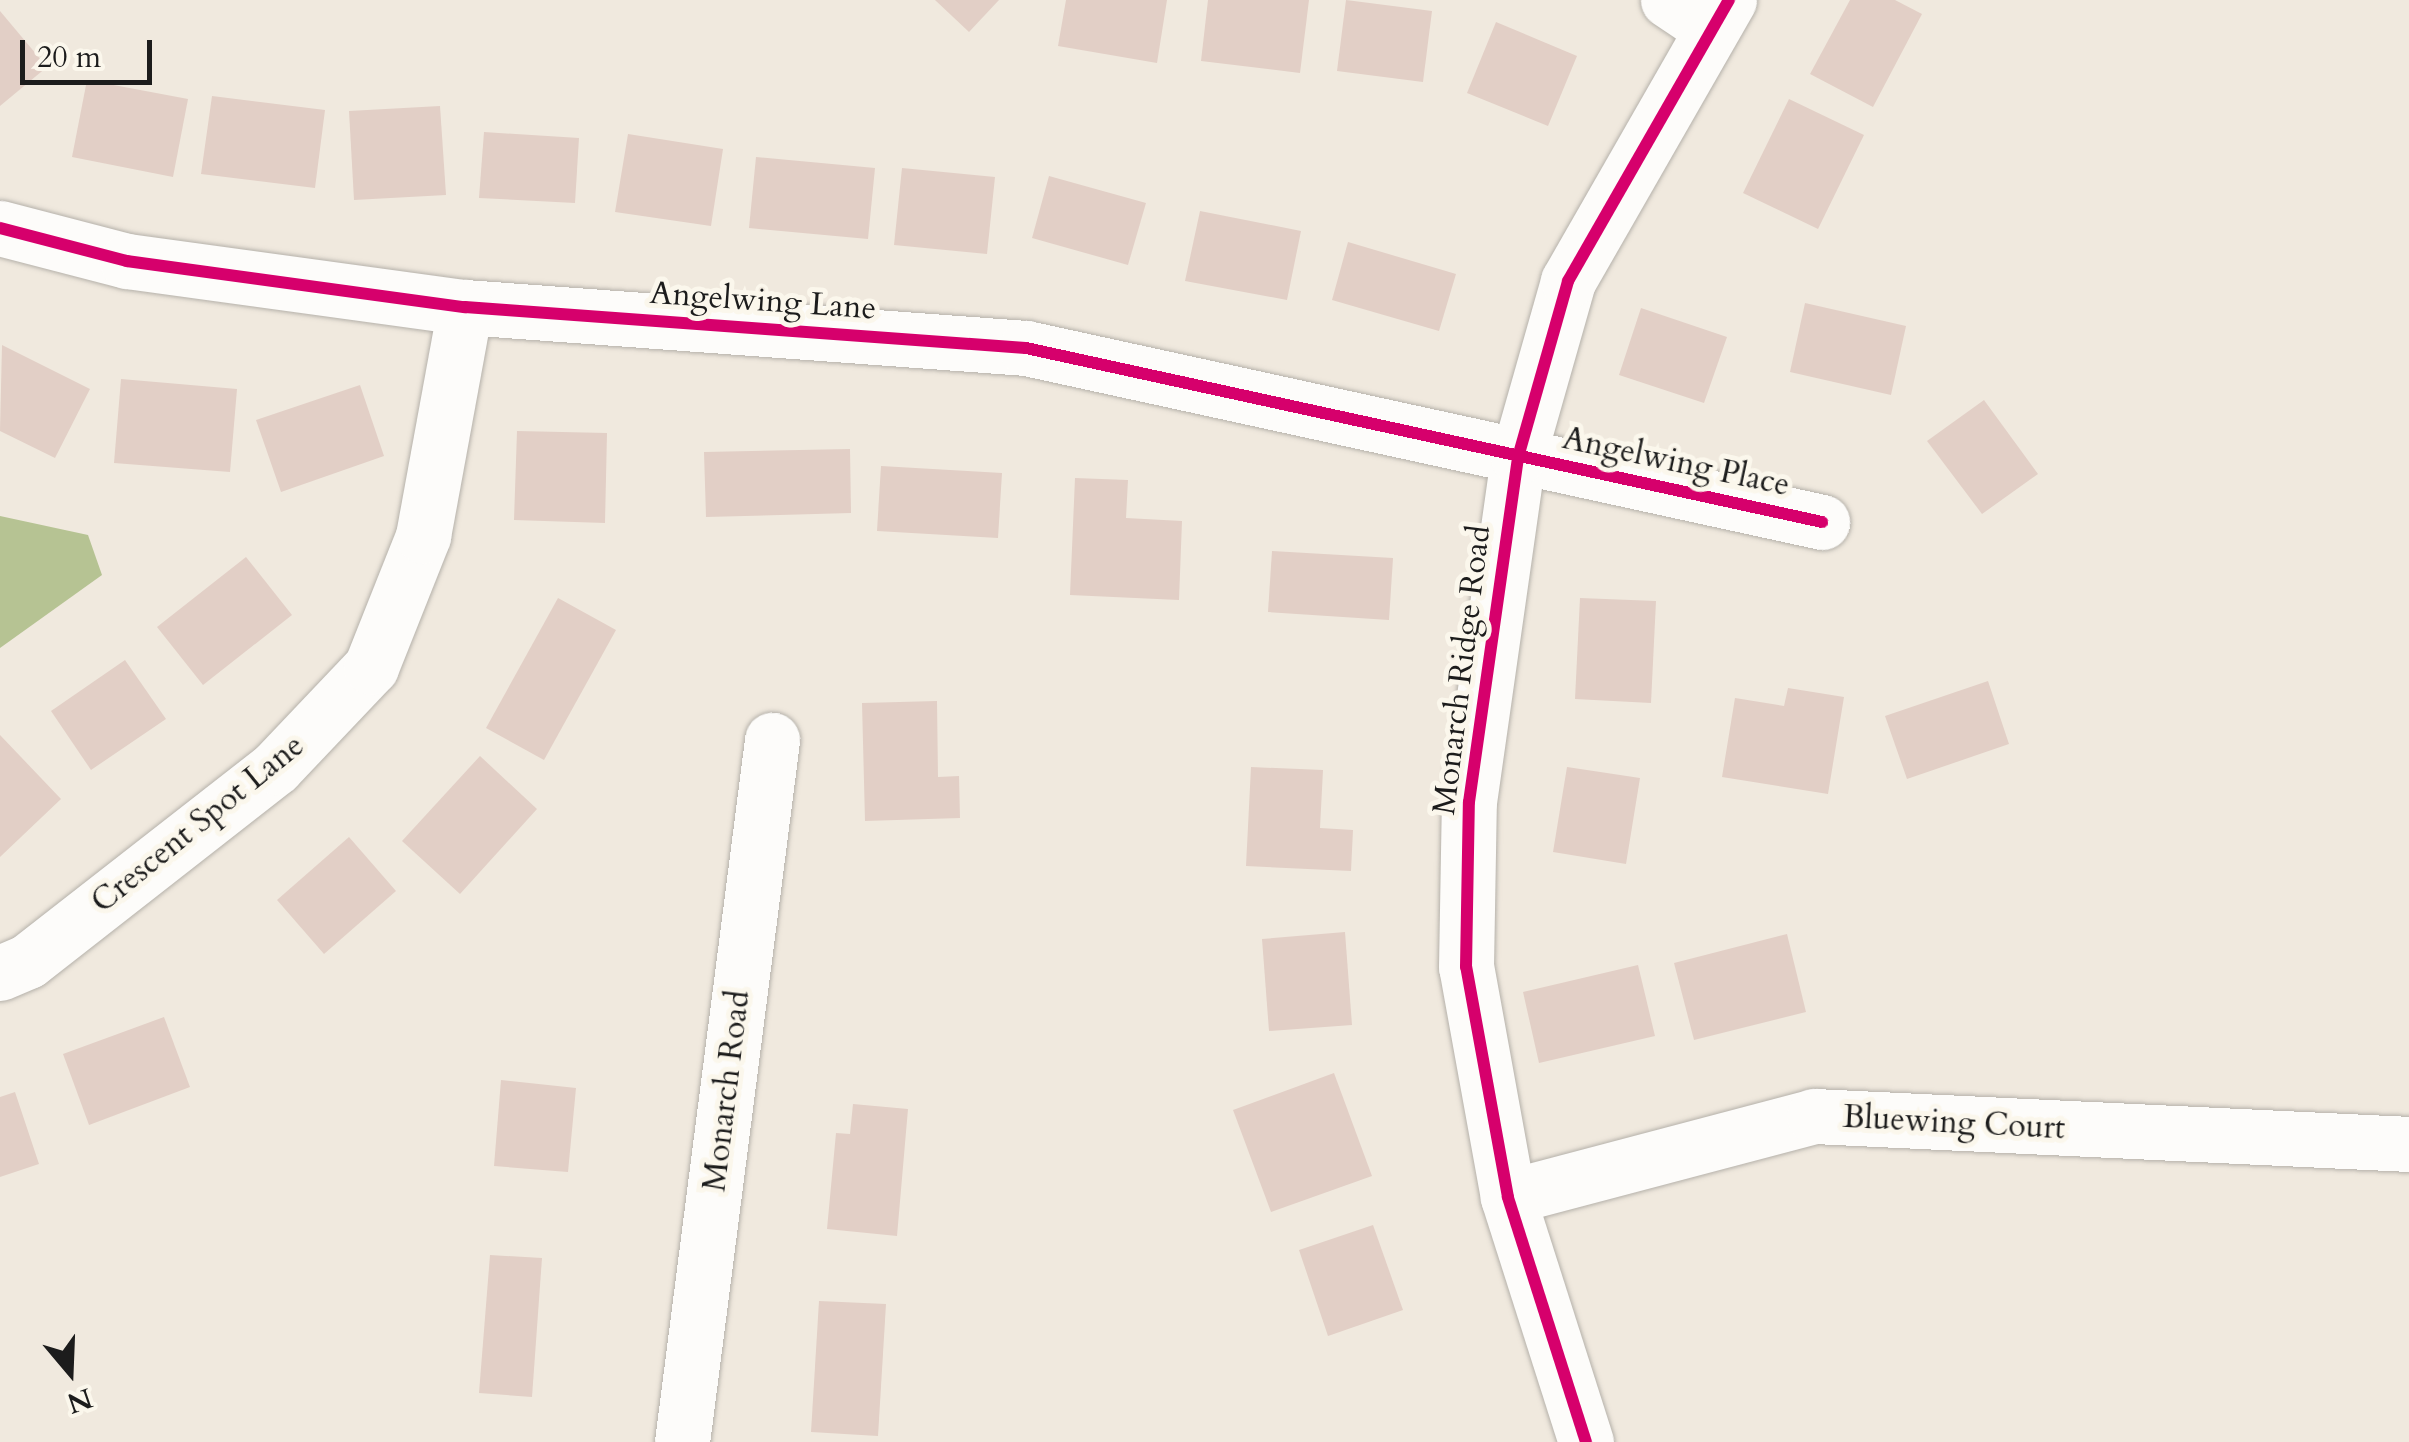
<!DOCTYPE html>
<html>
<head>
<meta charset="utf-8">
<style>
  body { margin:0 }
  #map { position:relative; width:2409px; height:1442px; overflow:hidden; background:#f0e9de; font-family:Cardo,serif }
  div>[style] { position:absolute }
  .forest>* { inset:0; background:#b6c393 }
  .building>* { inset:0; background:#e2cfc6 }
  .roads { filter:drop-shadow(0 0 2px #b5b1aa) drop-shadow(0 0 2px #b5b1aa) }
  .minor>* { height:55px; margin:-27.5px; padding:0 27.5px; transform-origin:27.5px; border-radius:27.5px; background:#fdfcfa }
  .cycleway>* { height:12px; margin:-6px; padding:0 6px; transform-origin:6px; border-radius:6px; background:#d6006c }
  span { translate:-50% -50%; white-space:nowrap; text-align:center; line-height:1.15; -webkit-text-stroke:10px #fbf7ec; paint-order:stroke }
  .street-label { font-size:32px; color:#1c1c1c }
  .north { position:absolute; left:20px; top:1322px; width:100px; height:100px; -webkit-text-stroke:8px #fbf7ec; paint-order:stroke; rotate:161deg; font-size:28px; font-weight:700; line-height:40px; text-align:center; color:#1c1c1c }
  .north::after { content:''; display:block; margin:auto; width:35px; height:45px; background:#1c1c1c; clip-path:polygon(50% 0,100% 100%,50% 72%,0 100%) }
  .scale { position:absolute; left:20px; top:40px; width:132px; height:45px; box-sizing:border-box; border:5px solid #1c1c1c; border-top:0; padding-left:12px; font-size:30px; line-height:35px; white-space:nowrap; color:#1c1c1c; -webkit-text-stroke:8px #fbf7ec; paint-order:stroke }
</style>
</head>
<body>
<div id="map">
  <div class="forest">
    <i style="clip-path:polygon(0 516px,88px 535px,102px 575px,0 648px)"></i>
  </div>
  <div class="building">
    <i style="clip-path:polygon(935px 0,999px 0,969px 32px)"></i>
    <i style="clip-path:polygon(1066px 0,1167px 0,1157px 63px,1058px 46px)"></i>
    <i style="clip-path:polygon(1208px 0,1309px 0,1300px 73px,1201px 61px)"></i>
    <i style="clip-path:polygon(1346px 0,1432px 11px,1423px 82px,1337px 71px)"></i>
    <i style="clip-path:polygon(1850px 0,1895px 0,1922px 14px,1873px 107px,1810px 74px)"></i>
    <i style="clip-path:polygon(0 11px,47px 67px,0 106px)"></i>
    <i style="clip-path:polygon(1496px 22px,1577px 56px,1548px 126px,1467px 93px)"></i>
    <i style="clip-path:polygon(87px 80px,188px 99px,173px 177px,72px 157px)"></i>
    <i style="clip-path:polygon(212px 96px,325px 110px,315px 188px,201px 174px)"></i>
    <i style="clip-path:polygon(1789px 99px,1864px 135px,1818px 229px,1743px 193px)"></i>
    <i style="clip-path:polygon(440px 106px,446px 195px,354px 200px,349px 111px)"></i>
    <i style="clip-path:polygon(484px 132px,579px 138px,575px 203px,479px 198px)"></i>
    <i style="clip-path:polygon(628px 134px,723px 149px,711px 226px,615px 212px)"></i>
    <i style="clip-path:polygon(756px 157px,875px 168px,868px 239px,749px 228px)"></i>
    <i style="clip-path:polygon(902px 168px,995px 177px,987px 254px,894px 245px)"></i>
    <i style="clip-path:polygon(1049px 176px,1146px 203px,1128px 265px,1032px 238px)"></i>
    <i style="clip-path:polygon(1200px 211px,1301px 231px,1287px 300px,1185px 281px)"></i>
    <i style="clip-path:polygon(1348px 242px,1456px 274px,1439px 331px,1332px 300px)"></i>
    <i style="clip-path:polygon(1805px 303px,1906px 326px,1891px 395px,1790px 372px)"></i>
    <i style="clip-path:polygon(1641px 308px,1727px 337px,1704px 403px,1619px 375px)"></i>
    <i style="clip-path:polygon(2px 345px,90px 389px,55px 458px,0 431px)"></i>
    <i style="clip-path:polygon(121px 379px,237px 389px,230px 472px,114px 463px)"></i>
    <i style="clip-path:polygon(360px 385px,384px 456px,281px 492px,256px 420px)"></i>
    <i style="clip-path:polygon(1984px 400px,2038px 474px,1982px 514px,1927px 441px)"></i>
    <i style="clip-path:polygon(517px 431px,607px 433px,605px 523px,514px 520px)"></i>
    <i style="clip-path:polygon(850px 449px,851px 513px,706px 517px,704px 452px)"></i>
    <i style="clip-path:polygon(881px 466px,1002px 473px,998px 538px,877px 531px)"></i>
    <i style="clip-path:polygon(1075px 478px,1128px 480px,1126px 518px,1182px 521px,1179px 600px,1070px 595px)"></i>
    <i style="clip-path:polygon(1272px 551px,1393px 558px,1389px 620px,1268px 612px)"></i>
    <i style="clip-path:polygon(246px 557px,292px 615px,203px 685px,157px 627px)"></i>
    <i style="clip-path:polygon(558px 598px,616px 630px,544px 760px,486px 728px)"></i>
    <i style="clip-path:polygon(1580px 598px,1656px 601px,1651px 703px,1575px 699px)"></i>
    <i style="clip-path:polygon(125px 660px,166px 719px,91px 770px,51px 711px)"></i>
    <i style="clip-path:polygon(1988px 681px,2009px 744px,1907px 779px,1885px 716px)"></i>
    <i style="clip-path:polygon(1788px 688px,1844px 697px,1828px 794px,1722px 777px,1735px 698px,1784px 706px)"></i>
    <i style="clip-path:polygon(937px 701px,938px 777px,959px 776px,960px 818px,865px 821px,862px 703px)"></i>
    <i style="clip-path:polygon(0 735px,61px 799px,0 857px)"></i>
    <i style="clip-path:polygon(480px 756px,537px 809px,460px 894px,402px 841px)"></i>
    <i style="clip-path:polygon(1251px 767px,1323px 770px,1320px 828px,1353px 830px,1351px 871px,1246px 866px)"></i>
    <i style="clip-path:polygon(1567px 767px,1640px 778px,1626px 864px,1553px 852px)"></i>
    <i style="clip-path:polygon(349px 837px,396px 891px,324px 954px,277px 900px)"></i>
    <i style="clip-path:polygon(1345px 932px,1352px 1025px,1269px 1031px,1262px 939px)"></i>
    <i style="clip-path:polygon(1787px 934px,1806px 1012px,1694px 1040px,1674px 963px)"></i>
    <i style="clip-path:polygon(1638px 965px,1655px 1036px,1539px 1063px,1523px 992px)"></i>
    <i style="clip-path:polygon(164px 1017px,190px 1087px,89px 1125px,63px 1054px)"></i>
    <i style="clip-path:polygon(1334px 1073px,1372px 1176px,1271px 1212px,1233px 1110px)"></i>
    <i style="clip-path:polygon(501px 1080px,576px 1088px,568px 1172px,494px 1166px)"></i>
    <i style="clip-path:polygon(15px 1092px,39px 1164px,0 1177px,0 1097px)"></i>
    <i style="clip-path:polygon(853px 1104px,908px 1109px,897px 1236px,827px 1229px,836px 1133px,850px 1134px)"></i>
    <i style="clip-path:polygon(1373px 1225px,1403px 1310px,1328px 1336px,1299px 1250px)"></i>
    <i style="clip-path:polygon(490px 1255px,542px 1258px,532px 1397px,479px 1393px)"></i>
    <i style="clip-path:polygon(819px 1301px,886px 1304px,878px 1436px,811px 1432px)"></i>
  </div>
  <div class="roads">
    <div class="minor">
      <i style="left:1668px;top:0;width:50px;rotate:33.7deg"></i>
      <i style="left:0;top:228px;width:131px;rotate:14.6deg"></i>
      <i style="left:127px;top:261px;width:341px;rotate:7.8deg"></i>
      <i style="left:465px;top:307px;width:562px;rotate:4.18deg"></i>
      <i style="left:1026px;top:348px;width:815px;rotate:12.33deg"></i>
      <i style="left:0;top:973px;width:30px;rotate:-23deg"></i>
      <i style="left:28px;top:961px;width:315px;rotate:-38deg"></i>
      <i style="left:276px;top:767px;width:138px;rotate:-46.5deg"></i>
      <i style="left:371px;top:667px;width:141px;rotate:-68.3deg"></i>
      <i style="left:423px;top:536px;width:233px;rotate:-79.6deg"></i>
      <i style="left:1508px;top:1197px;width:317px;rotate:-14.8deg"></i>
      <i style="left:1814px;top:1116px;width:596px;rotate:2.69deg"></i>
      <i style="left:682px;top:1442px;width:708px;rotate:-82.69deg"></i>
      <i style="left:1586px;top:1442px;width:257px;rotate:-107.7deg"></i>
      <i style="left:1508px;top:1197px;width:234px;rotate:-100.3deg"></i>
      <i style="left:1466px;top:967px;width:165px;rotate:-89deg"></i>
      <i style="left:1469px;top:802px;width:348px;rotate:-81.9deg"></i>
      <i style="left:1518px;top:457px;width:183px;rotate:-74.1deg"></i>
      <i style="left:1568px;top:281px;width:324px;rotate:-60.2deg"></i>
    </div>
  </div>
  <div class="cycleway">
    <i style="left:0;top:228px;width:131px;rotate:14.6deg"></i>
    <i style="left:127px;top:261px;width:341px;rotate:7.8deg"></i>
    <i style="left:465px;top:307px;width:562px;rotate:4.18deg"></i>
    <i style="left:1026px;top:348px;width:815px;rotate:12.33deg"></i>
    <i style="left:1586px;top:1442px;width:257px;rotate:-107.7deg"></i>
    <i style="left:1508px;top:1197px;width:234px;rotate:-100.3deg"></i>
    <i style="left:1466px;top:967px;width:165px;rotate:-89deg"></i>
    <i style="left:1469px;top:802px;width:348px;rotate:-81.9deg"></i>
    <i style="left:1518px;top:457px;width:183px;rotate:-74.1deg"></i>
    <i style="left:1568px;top:281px;width:324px;rotate:-60.2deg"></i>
  </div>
  <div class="street-label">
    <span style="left:763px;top:301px;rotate:4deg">Angelwing Lane</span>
    <span style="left:1676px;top:462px;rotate:12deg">Angelwing Place</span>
    <span style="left:1462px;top:670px;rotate:-83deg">Monarch Ridge Road</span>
    <span style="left:198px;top:824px;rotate:-39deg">Crescent Spot Lane</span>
    <span style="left:727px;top:1091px;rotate:-83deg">Monarch Road</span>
    <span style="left:1954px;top:1123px;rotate:3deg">Bluewing Court</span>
  </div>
  <div class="north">N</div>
  <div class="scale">20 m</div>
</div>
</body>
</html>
